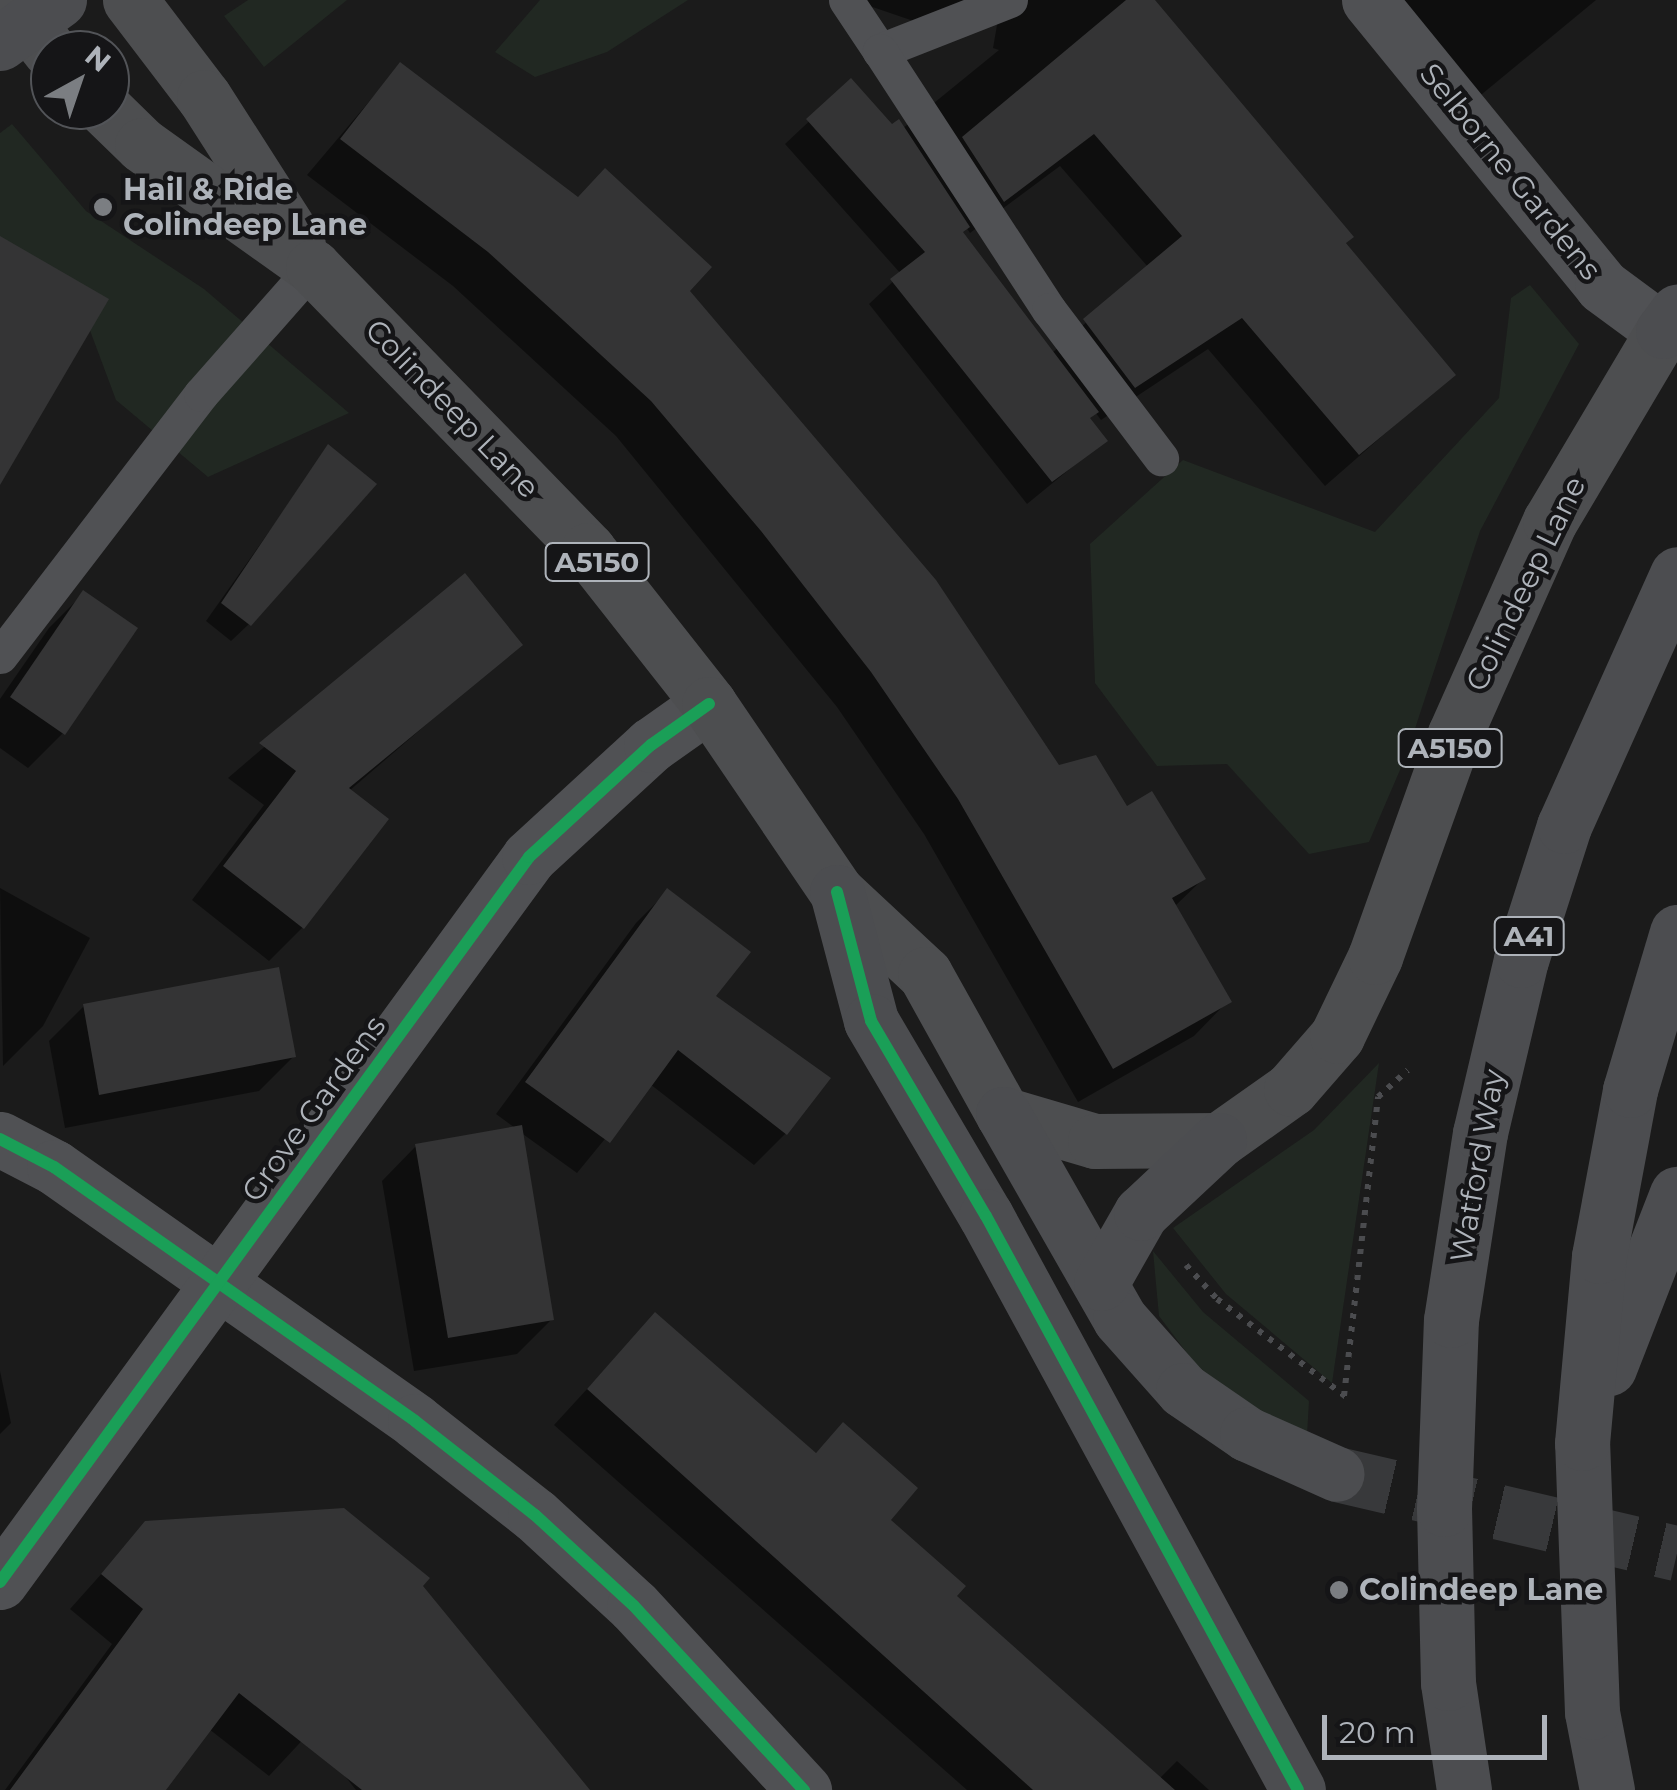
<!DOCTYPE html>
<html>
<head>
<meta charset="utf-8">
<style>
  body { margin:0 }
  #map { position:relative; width:1677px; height:1790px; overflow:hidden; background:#1b1b1b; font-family:Montserrat,sans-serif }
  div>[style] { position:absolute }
  .green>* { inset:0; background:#212822 }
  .shadow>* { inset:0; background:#0007 }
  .building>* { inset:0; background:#343435 }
  .highway-tunnel>* { height:55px; margin-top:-27.5px; transform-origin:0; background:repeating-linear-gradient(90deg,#38393b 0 55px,transparent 0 83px) }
  .path>* { height:6px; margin-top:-3px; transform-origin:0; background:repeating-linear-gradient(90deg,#4b4c4f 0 5px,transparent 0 13px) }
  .lane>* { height:35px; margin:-17.5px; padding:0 17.5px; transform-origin:17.5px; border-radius:17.5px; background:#505154 }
  .street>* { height:55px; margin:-27.5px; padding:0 27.5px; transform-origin:27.5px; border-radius:27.5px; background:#505154 }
  .primary>* { height:55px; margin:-27.5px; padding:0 27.5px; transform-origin:27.5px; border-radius:27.5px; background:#4d4e50 }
  .highway>* { height:55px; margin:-27.5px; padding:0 27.5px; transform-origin:27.5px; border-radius:27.5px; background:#4c4d50 }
  .cycleway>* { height:12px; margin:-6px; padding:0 6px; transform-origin:6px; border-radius:6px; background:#1a9f57 }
  .dots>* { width:28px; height:28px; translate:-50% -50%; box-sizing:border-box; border:5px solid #151517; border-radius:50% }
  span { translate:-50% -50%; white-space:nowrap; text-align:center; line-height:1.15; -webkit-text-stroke:9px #151517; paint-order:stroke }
  .shield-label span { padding:2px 8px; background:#151517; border:2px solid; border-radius:8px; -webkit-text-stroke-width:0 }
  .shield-label { font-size:28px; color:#aeb3ba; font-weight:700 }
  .street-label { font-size:30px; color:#aeb3ba }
  .poi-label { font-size:30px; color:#aeb3ba; font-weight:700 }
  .left { translate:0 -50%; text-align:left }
  .north { position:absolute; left:30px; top:30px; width:100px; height:100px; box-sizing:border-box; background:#151517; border:2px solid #525458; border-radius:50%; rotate:40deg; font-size:28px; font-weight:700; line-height:40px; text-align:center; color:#aeb3ba }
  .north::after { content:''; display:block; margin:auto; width:35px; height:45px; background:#7b7e82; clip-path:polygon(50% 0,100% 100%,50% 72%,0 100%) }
  .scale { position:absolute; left:1322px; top:1715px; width:225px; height:45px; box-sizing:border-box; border:5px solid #aeb3ba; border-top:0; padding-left:12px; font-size:30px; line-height:35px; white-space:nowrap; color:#aeb3ba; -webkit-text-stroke:8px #151517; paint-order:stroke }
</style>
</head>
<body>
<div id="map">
  <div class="green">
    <i style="clip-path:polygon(248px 0,347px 0,264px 67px,224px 16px)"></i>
    <i style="clip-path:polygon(540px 0,688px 0,607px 52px,535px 77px,495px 52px)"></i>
    <i style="clip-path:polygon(12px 124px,86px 211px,204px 289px,349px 413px,208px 477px,116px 400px,73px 285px,0 258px,0 133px)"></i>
    <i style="clip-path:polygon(1530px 285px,1579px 344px,1480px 531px,1406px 756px,1369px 842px,1309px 854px,1227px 764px,1157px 766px,1095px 683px,1090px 544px,1183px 460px,1375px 532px,1499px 398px,1511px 298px)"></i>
    <i style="clip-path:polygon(1379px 1063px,1332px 1383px,1226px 1294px,1173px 1228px,1314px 1130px)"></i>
    <i style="clip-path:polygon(1153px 1251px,1203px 1312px,1309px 1401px,1307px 1435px,1245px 1408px,1199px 1369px,1159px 1316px)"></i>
  </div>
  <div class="shadow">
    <i style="clip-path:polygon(evenodd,852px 0,1151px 0,1452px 375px,1325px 486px,1208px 349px,1101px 420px,1095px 412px,1088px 419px,1104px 441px,1027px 504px,869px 304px,901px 274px,785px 144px,851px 82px,892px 128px,902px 129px,999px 50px,993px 48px,997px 25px,978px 11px,931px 27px,852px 0,1060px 166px,1148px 267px,1052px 353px,960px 233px,966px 227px,970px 233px,1060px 166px)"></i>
    <i style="clip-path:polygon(1394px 0,1596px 0,1476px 99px)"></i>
    <i style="clip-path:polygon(400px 65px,687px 291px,1058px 768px,1126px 809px,1203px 879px,1174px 907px,1228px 1001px,1194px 1036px,1078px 1102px,924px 834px,837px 707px,616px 436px,453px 286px,307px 175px)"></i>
    <i style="clip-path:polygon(329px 447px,249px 624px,231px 641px,206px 621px)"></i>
    <i style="clip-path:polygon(464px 576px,520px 644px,349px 791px,302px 928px,269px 961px,192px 900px,264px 805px,228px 778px)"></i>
    <i style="clip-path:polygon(84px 593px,63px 733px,28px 768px,0 748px,0 699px,49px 628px)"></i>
    <i style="clip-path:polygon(0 888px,90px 938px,43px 1026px,3px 1066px)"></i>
    <i style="clip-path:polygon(667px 892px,713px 997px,786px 1133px,754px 1165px,650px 1084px,577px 1173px,520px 1132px,552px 1319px,517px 1354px,414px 1371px,382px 1181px,416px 1146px,515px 1128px,496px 1114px,636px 923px)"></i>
    <i style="clip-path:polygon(84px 1006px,294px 1056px,259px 1091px,65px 1128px,49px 1041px)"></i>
    <i style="clip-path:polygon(655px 1315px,815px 1454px,843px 1426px,887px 1520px,954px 1596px,1159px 1779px,1177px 1761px,1209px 1790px,967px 1790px,554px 1425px)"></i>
    <i style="clip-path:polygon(0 1371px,11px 1423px,0 1434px)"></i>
    <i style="clip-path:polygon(146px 1524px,420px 1586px,588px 1790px,356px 1790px,310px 1732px,269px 1776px,209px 1729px,163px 1790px,5px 1790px,112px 1644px,70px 1609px)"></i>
  </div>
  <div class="building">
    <i style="clip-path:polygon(1126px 0,1155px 0,1354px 237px,1346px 243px,1456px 375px,1359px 455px,1242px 318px,1135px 388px,1083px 319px,1182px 236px,1094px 134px,1004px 202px,962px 137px)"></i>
    <i style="clip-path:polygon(400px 62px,578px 197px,605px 168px,712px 267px,690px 291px,936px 580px,1059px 765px,1096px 755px,1127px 806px,1152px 791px,1206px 879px,1172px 898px,1232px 1002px,1113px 1069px,958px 799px,871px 672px,761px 531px,651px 401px,564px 321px,488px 252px,340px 139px)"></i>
    <i style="clip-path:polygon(851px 78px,892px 124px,899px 119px,970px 227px,963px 232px,1099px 412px,1090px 418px,1108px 441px,1052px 482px,890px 279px,925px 252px,806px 119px)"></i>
    <i style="clip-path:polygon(0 236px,109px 299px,0 485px)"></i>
    <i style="clip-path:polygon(328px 444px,377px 484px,251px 626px,221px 603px)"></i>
    <i style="clip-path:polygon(465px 573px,523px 645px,349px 788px,389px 819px,304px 929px,223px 866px,296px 771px,259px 743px)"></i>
    <i style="clip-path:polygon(83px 590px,138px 628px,65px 735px,10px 697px)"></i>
    <i style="clip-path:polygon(667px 888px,751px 952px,716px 996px,831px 1078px,787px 1135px,678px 1050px,610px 1143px,525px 1082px)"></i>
    <i style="clip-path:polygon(279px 967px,296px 1057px,99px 1095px,83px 1004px)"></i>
    <i style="clip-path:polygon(522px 1125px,554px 1320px,448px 1338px,415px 1144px)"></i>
    <i style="clip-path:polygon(655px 1312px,816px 1453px,843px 1422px,918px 1488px,891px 1520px,966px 1586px,957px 1596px,1175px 1790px,1033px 1790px,587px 1389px)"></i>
    <i style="clip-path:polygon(344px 1508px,430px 1578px,423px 1586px,590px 1790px,362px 1790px,239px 1693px,166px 1790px,10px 1790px,143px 1609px,101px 1574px,145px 1521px)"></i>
  </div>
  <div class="highway-tunnel">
    <i style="left:1337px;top:1474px;width:349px;rotate:13.1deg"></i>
  </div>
  <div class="path">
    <i style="left:1186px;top:1265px;width:46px;rotate:47.6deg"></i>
    <i style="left:1217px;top:1299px;width:162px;rotate:37.2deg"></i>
    <i style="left:1344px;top:1396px;width:301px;rotate:-83.5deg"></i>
    <i style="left:1378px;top:1097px;width:40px;rotate:-42deg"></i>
  </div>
  <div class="lane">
    <i style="left:846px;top:0;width:61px;rotate:56.3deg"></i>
    <i style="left:1010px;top:0;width:140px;rotate:158.6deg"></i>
    <i style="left:880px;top:51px;width:309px;rotate:56.9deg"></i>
    <i style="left:1049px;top:310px;width:186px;rotate:52.9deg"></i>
    <i style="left:0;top:656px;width:330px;rotate:-52.5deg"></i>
    <i style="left:201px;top:394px;width:169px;rotate:-48.6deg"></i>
  </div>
  <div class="street">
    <i style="left:1369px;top:0;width:369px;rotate:50.8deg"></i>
    <i style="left:1602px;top:286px;width:76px;rotate:36.4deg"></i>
    <i style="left:0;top:1139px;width:61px;rotate:27.4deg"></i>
    <i style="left:54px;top:1167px;width:441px;rotate:35.1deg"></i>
    <i style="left:415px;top:1421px;width:152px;rotate:38.1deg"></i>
    <i style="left:535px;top:1515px;width:134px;rotate:42.6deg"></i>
    <i style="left:634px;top:1606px;width:251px;rotate:47.3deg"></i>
    <i style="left:0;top:1582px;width:897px;rotate:-53.88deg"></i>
    <i style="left:529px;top:857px;width:166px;rotate:-42.6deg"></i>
    <i style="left:651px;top:745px;width:71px;rotate:-35.3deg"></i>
  </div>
  <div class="primary">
    <i style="left:10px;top:0;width:65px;rotate:51.9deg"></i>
    <i style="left:130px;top:0;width:122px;rotate:52.7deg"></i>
    <i style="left:204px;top:97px;width:174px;rotate:57.4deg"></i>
    <i style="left:106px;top:110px;width:50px;rotate:44.2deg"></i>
    <i style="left:142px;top:145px;width:210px;rotate:35.5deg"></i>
    <i style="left:313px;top:267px;width:395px;rotate:45.8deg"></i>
    <i style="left:588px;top:550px;width:196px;rotate:51.8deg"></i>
    <i style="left:709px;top:704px;width:227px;rotate:55.8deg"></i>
    <i style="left:837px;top:892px;width:120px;rotate:43deg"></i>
    <i style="left:925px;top:974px;width:160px;rotate:60.9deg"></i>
    <i style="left:1003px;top:1114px;width:96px;rotate:16.4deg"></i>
    <i style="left:1095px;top:1141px;width:124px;rotate:-0.5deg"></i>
    <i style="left:1219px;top:1140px;width:88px;rotate:-35.3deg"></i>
    <i style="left:1291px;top:1089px;width:70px;rotate:-49deg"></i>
    <i style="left:1337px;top:1036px;width:88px;rotate:-64.3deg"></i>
    <i style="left:1375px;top:957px;width:237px;rotate:-70.3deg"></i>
    <i style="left:1455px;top:734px;width:233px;rotate:-66deg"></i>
    <i style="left:1550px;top:521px;width:221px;rotate:-59.3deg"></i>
  </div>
  <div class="highway">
    <i style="left:0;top:43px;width:73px;rotate:-36.1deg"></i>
    <i style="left:1663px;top:331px;width:24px;rotate:-54deg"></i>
    <i style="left:837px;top:892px;width:133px;rotate:75.2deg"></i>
    <i style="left:871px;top:1021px;width:226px;rotate:59.5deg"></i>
    <i style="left:986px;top:1216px;width:653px;rotate:61.47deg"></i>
    <i style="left:1003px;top:1114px;width:236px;rotate:60.3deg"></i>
    <i style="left:1120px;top:1319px;width:95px;rotate:48.4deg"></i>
    <i style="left:1183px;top:1390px;width:78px;rotate:34.5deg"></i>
    <i style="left:1247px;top:1434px;width:98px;rotate:24deg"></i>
    <i style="left:1101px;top:1283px;width:81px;rotate:-60.3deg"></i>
    <i style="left:1141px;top:1213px;width:107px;rotate:-43.1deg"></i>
    <i style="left:1609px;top:1368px;width:187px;rotate:-68.7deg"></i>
    <i style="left:1464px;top:1790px;width:108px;rotate:-98.5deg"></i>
    <i style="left:1448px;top:1683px;width:174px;rotate:-91.3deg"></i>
    <i style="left:1444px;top:1509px;width:189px;rotate:-87.9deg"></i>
    <i style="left:1451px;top:1320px;width:189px;rotate:-81.2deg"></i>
    <i style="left:1480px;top:1133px;width:178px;rotate:-76.7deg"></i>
    <i style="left:1521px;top:960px;width:141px;rotate:-72.2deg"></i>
    <i style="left:1564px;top:826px;width:276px;rotate:-65.8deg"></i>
    <i style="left:1607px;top:1790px;width:79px;rotate:-100.9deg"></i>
    <i style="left:1592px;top:1712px;width:269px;rotate:-92.1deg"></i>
    <i style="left:1582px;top:1443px;width:188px;rotate:-84.8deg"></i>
    <i style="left:1599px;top:1256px;width:169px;rotate:-79.4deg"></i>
    <i style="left:1630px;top:1090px;width:165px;rotate:-73.4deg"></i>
  </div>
  <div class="cycleway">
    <i style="left:837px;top:892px;width:133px;rotate:75.2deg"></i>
    <i style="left:871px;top:1021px;width:226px;rotate:59.5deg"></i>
    <i style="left:986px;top:1216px;width:653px;rotate:61.47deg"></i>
    <i style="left:0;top:1139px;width:61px;rotate:27.4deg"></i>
    <i style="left:54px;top:1167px;width:441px;rotate:35.1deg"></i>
    <i style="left:415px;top:1421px;width:152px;rotate:38.1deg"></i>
    <i style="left:535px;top:1515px;width:134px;rotate:42.6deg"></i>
    <i style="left:634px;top:1606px;width:251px;rotate:47.3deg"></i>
    <i style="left:0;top:1582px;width:897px;rotate:-53.88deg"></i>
    <i style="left:529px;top:857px;width:166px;rotate:-42.6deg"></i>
    <i style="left:651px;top:745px;width:71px;rotate:-35.3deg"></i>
  </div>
  <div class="dots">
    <i style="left:103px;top:207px;background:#7b7e82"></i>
    <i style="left:1339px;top:1590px;background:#7b7e82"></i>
  </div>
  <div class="shield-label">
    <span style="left:597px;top:562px">A5150</span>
    <span style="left:1450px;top:748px">A5150</span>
    <span style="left:1529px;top:936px">A41</span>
  </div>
  <div class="street-label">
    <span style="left:1510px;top:172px;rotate:51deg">Selborne Gardens</span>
    <span style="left:452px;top:409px;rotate:46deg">Colindeep Lane</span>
    <span style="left:1526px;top:584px;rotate:-64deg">Colindeep Lane</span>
    <span style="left:314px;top:1109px;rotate:-54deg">Grove Gardens</span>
    <span style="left:1478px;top:1166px;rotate:-80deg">Watford Way</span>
  </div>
  <div class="poi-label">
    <span class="left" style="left:123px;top:207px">Hail &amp; Ride<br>Colindeep Lane</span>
    <span class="left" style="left:1359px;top:1590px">Colindeep Lane</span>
  </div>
  <div class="north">N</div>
  <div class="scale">20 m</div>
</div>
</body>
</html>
